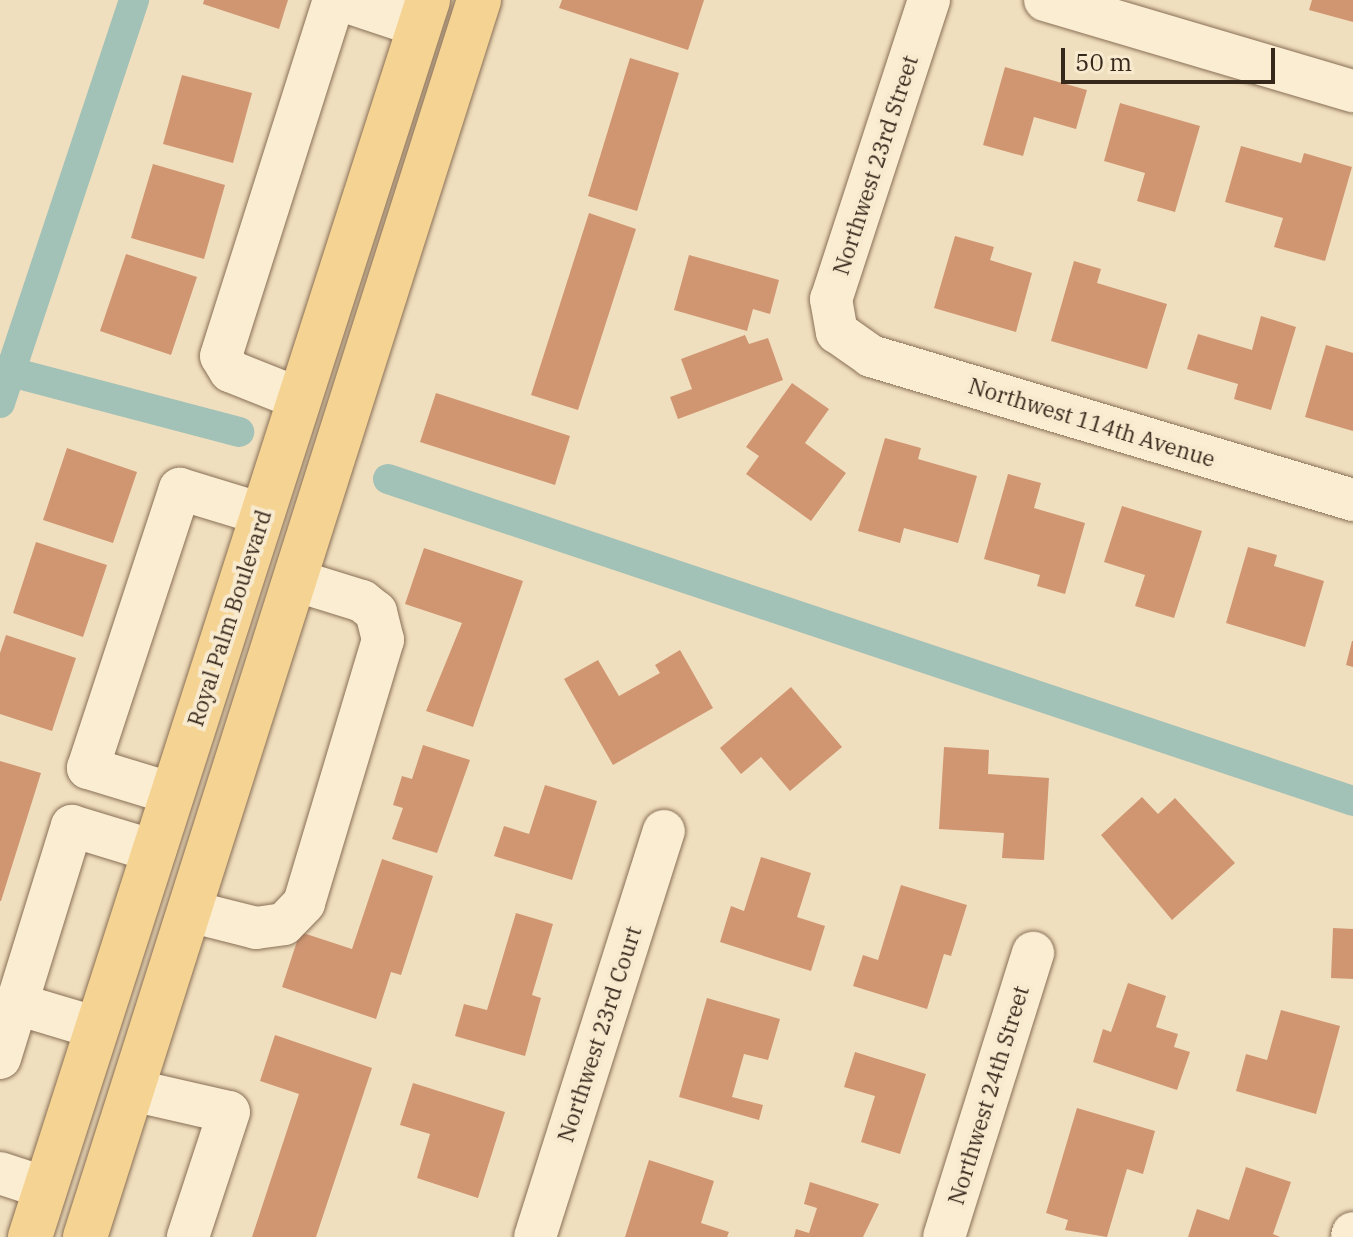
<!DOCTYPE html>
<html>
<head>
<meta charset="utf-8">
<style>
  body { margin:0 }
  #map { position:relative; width:1353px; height:1237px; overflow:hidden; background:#f0dfbe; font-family:"IBM Plex Serif",serif }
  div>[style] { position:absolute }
  .canal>* { height:30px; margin:-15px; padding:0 15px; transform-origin:15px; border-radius:15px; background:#a2c1b7 }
  .building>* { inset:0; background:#d09672 }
  .roads { filter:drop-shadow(0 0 2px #896f56) drop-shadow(0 0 2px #896f56) }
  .minor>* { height:42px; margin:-21px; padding:0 21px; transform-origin:21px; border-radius:21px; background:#faedd2 }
  .major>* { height:44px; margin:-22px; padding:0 22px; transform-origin:22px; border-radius:22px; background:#f5d393 }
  span { translate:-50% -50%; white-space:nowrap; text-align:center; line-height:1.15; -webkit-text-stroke:8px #f7eace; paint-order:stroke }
  .street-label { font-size:22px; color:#37281c }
  .scale { position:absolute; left:1061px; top:48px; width:214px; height:36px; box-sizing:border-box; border:4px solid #37281c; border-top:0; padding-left:10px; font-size:24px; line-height:28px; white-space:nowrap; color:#37281c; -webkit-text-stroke:6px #f7eace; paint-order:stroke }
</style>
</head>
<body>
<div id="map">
  <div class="canal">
    <i style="left:11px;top:372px;width:236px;rotate:14.7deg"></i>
    <i style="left:0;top:403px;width:425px;rotate:-71.6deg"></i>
    <i style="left:388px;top:479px;width:1017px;rotate:18.45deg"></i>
  </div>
  <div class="building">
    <i style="clip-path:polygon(204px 0,288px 0,279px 29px,203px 4px)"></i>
    <i style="clip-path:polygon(562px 0,704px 0,688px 50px,559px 8px)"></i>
    <i style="clip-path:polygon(1312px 0,1353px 0,1353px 22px,1309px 10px)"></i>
    <i style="clip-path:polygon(630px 58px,679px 73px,637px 211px,588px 196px)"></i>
    <i style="clip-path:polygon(1005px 67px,1087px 90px,1076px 129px,1034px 117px,1023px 156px,983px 145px)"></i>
    <i style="clip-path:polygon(182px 75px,252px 93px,233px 163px,163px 144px)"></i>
    <i style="clip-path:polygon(1120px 103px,1200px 126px,1175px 212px,1137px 201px,1145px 173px,1104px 161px)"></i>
    <i style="clip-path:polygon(1241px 146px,1301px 163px,1304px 153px,1352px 167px,1325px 261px,1274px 247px,1283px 218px,1225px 202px)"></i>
    <i style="clip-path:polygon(153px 164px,225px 185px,204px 259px,131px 238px)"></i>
    <i style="clip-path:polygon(589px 213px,636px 229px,578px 410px,531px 395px)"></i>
    <i style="clip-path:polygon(955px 236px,994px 247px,990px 260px,1032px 273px,1016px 332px,934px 308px)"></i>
    <i style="clip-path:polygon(126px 254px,197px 277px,171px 355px,100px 331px)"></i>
    <i style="clip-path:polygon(689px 255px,779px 280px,770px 314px,753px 309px,747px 331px,674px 310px)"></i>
    <i style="clip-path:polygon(1074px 261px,1101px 269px,1097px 283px,1167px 304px,1147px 369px,1051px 341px)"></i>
    <i style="clip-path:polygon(1261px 316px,1296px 327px,1271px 410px,1234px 399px,1238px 384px,1187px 369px,1198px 334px,1252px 350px)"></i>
    <i style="clip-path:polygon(745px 335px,749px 344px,768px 338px,783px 380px,678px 419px,670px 397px,692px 389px,681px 359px)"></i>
    <i style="clip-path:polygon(1326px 345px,1353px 353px,1353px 431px,1305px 417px)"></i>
    <i style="clip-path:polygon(792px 383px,829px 409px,805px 443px,846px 473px,811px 521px,746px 474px,759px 456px,746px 447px)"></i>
    <i style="clip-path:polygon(436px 393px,570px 436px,555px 485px,420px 442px)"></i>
    <i style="clip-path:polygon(885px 438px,921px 448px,918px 459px,977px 476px,958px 543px,904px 528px,900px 543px,858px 531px)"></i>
    <i style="clip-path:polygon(67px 448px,137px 472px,113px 543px,43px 520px)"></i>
    <i style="clip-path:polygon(1008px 474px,1041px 483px,1034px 508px,1085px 523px,1065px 594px,1037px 586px,1040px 575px,984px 559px)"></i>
    <i style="clip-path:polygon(1122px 506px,1202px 531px,1174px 618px,1135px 606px,1145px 575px,1104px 562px)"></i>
    <i style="clip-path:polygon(36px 542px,107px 565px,83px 637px,13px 613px)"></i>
    <i style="clip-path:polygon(1248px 547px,1277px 555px,1274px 566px,1324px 581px,1305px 647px,1226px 623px)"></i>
    <i style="clip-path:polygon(424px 548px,523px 581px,473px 727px,426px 711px,462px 623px,405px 604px)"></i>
    <i style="clip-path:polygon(6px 635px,76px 658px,52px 731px,0 714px,0 653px)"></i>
    <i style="clip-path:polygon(1352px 641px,1353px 641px,1353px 667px,1346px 665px)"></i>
    <i style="clip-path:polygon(680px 650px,713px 708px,613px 765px,564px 679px,598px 660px,619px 696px,660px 673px,655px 665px)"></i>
    <i style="clip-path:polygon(791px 687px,842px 747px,790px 791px,761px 757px,741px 774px,720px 748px)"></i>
    <i style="clip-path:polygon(423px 745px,470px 760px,437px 853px,392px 839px,403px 808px,393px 805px,402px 776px,412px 779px)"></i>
    <i style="clip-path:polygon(944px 747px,989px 750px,988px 774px,1049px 778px,1044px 860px,1002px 858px,1004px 833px,939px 829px)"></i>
    <i style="clip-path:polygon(0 761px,41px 773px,1px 901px,0 901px)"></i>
    <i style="clip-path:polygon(545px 785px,597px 801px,572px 880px,494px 856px,504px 826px,529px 834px)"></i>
    <i style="clip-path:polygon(1142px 797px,1158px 814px,1175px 798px,1235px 863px,1172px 920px,1101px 835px)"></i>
    <i style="clip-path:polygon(761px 857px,811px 873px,797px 917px,825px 926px,811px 971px,720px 942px,731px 906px,744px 911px)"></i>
    <i style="clip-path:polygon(382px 859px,433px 876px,401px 975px,391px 972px,376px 1019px,282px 987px,300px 932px,352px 949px)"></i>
    <i style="clip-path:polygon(901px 885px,967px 905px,951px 956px,944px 954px,927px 1009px,853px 986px,863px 955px,878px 960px)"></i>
    <i style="clip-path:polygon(516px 913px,553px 924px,532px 995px,541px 998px,525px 1056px,455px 1036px,464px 1004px,487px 1010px)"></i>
    <i style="clip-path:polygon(1333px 928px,1353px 929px,1353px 979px,1331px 978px)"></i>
    <i style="clip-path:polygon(1128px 983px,1166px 996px,1156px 1027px,1178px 1034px,1174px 1047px,1190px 1052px,1177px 1090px,1093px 1062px,1103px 1029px,1111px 1032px)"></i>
    <i style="clip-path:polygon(707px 998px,780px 1019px,768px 1060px,744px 1054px,732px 1097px,763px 1105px,759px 1120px,679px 1097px)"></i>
    <i style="clip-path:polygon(1281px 1010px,1340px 1026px,1316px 1114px,1236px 1091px,1246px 1054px,1267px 1060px)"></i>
    <i style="clip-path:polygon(275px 1035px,372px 1068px,316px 1237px,252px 1237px,299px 1094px,260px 1081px)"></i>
    <i style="clip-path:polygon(855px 1052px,926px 1074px,900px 1154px,861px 1142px,875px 1096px,844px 1087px)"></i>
    <i style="clip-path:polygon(413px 1083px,505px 1112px,478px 1198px,417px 1178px,430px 1134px,400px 1125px)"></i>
    <i style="clip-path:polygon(1077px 1108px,1155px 1131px,1143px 1174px,1127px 1169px,1107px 1237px,1065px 1230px,1068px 1220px,1046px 1213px)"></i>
    <i style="clip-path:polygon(649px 1160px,714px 1181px,701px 1223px,729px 1232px,727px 1237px,625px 1237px)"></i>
    <i style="clip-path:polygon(1246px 1167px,1291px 1182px,1273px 1234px,1280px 1237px,1188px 1237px,1197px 1209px,1229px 1220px)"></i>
    <i style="clip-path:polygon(810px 1182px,879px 1204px,863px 1237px,794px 1237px,796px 1229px,809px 1233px,817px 1208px,804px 1204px)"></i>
  </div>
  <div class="roads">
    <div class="minor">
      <i style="left:341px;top:0;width:82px;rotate:18.4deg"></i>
      <i style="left:929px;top:0;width:315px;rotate:108.1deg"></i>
      <i style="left:831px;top:299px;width:34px;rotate:80deg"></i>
      <i style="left:837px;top:332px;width:42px;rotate:35.2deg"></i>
      <i style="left:871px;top:356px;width:503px;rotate:16.63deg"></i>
      <i style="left:1045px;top:0;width:321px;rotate:16.5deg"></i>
      <i style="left:300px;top:399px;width:75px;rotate:-158.2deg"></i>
      <i style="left:230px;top:371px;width:17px;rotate:-121deg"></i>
      <i style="left:221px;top:356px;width:374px;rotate:-72.4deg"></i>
      <i style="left:173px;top:794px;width:89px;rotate:-163deg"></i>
      <i style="left:88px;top:768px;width:294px;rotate:-71.8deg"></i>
      <i style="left:180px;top:489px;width:86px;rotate:17deg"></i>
      <i style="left:189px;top:911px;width:69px;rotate:14.2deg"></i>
      <i style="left:256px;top:928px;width:28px;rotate:-8deg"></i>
      <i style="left:284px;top:924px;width:29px;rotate:-46deg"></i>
      <i style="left:304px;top:903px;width:275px;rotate:-73.3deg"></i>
      <i style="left:383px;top:640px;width:29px;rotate:-104deg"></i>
      <i style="left:376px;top:612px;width:18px;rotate:-142deg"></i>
      <i style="left:362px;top:601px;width:71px;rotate:-162.8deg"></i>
      <i style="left:17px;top:1004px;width:84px;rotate:16.7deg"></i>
      <i style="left:0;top:1058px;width:243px;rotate:-72.8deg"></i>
      <i style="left:72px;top:826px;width:86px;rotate:17deg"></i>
      <i style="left:132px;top:1090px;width:99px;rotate:12.8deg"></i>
      <i style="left:229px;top:1112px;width:132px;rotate:108.2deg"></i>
      <i style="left:0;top:1173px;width:48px;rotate:18.1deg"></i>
      <i style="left:535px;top:1237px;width:426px;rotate:-72.4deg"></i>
      <i style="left:944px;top:1237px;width:298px;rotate:-72.6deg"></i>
      <i style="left:1352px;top:1237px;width:4px;rotate:-76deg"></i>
    </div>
    <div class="major">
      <i style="left:30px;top:1237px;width:1299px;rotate:-72.16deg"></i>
      <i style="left:85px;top:1237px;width:1298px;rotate:-72.33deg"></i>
    </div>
  </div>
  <div class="street-label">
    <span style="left:875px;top:165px;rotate:-72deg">Northwest 23rd Street</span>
    <span style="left:1092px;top:422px;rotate:17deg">Northwest 114th Avenue</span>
    <span style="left:229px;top:618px;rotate:-72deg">Royal Palm Boulevard</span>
    <span style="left:599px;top:1034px;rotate:-72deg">Northwest 23rd Court</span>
    <span style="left:988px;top:1095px;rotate:-73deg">Northwest 24th Street</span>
  </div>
  <div class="scale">50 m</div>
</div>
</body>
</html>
